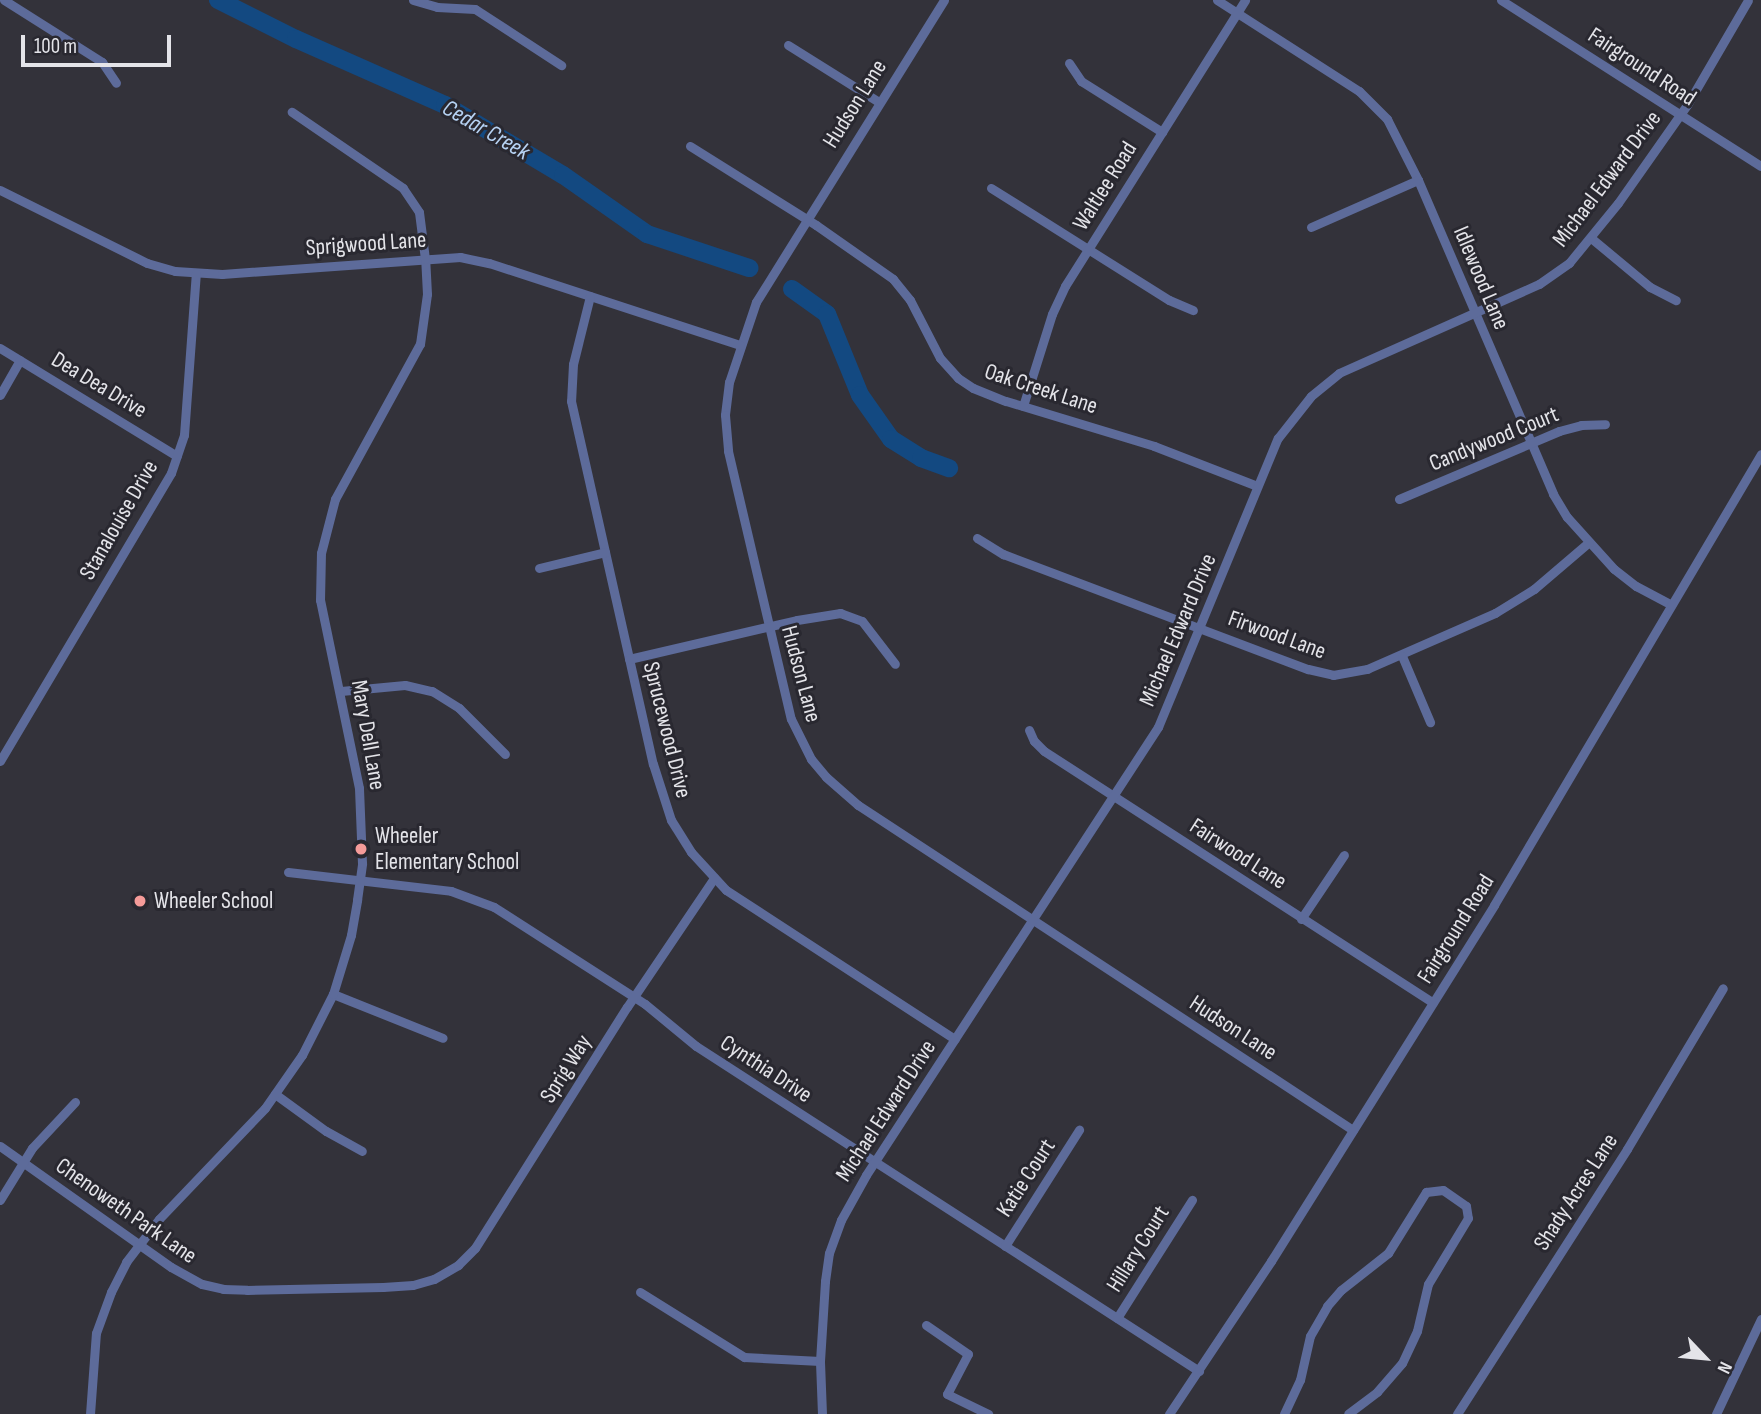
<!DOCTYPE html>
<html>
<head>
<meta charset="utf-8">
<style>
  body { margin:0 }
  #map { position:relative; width:1761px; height:1414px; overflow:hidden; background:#33323a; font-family:"Sofia Sans Condensed",sans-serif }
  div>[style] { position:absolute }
  .river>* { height:18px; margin:-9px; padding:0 9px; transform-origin:9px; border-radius:9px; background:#134981 }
  .minor>* { height:9px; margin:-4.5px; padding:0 4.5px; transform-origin:4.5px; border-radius:4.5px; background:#5d6b9a }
  .dots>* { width:19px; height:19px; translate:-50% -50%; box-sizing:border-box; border:4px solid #292830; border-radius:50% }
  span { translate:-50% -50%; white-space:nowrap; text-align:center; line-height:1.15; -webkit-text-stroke:6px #292830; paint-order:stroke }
  .street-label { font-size:23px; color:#e4e4e9 }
  .poi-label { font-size:23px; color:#e4e4e9 }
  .left { translate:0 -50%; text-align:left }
  .water-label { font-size:24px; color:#b6d2f3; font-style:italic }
  .north { position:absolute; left:1670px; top:1323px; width:70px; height:70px; -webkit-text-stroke:5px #292830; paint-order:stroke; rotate:116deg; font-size:19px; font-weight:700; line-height:28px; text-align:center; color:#e4e4e9 }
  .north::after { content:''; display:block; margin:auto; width:24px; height:32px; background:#e4e4e9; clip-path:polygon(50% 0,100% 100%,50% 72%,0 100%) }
  .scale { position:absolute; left:21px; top:35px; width:150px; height:32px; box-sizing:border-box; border:4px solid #e4e4e9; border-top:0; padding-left:9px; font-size:21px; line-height:24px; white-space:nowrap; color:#e4e4e9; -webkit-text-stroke:5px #292830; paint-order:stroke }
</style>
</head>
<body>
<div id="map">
  <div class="river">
    <i style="left:218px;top:0;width:87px;rotate:26.6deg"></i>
    <i style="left:296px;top:39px;width:163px;rotate:23.9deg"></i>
    <i style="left:445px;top:105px;width:137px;rotate:30.7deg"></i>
    <i style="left:563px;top:175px;width:103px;rotate:35.1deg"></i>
    <i style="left:647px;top:234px;width:108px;rotate:18.4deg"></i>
    <i style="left:792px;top:289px;width:43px;rotate:35.5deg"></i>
    <i style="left:827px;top:314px;width:87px;rotate:67.8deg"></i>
    <i style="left:860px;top:395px;width:54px;rotate:54.8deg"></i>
    <i style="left:891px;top:439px;width:36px;rotate:32deg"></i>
    <i style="left:921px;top:458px;width:30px;rotate:20deg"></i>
  </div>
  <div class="minor">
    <i style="left:4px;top:0;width:116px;rotate:32.3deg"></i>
    <i style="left:102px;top:62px;width:25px;rotate:56deg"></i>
    <i style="left:413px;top:0;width:25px;rotate:16deg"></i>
    <i style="left:437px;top:7px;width:38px;rotate:3deg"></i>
    <i style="left:475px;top:9px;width:103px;rotate:33.1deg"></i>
    <i style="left:944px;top:0;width:356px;rotate:121.9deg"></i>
    <i style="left:756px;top:302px;width:84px;rotate:108.6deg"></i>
    <i style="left:729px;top:382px;width:33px;rotate:97deg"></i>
    <i style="left:725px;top:415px;width:36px;rotate:85deg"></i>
    <i style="left:728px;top:451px;width:275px;rotate:76.8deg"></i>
    <i style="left:791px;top:719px;width:45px;rotate:63.4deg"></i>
    <i style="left:811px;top:759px;width:23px;rotate:50deg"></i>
    <i style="left:826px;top:777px;width:43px;rotate:41.2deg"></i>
    <i style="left:858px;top:805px;width:592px;rotate:33.29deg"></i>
    <i style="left:1217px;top:0;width:169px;rotate:32.7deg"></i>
    <i style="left:1359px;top:91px;width:40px;rotate:45deg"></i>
    <i style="left:1387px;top:119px;width:68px;rotate:63.1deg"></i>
    <i style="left:1418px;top:180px;width:342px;rotate:66.7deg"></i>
    <i style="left:1553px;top:494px;width:27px;rotate:59deg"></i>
    <i style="left:1567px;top:517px;width:70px;rotate:47.9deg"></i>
    <i style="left:1614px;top:569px;width:28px;rotate:38deg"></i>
    <i style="left:1636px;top:586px;width:40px;rotate:28deg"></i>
    <i style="left:1501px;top:0;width:308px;rotate:32.6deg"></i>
    <i style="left:788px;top:45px;width:107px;rotate:32.1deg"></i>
    <i style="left:1069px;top:63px;width:22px;rotate:56deg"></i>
    <i style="left:1081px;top:81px;width:96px;rotate:32.2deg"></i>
    <i style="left:690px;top:146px;width:149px;rotate:32.1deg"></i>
    <i style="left:816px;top:225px;width:94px;rotate:35deg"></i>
    <i style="left:893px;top:279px;width:27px;rotate:51deg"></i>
    <i style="left:910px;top:300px;width:65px;rotate:62.7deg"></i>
    <i style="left:940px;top:358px;width:27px;rotate:48deg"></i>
    <i style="left:958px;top:378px;width:18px;rotate:34deg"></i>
    <i style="left:973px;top:388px;width:35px;rotate:22deg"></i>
    <i style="left:1006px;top:401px;width:155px;rotate:16.9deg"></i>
    <i style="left:1154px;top:446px;width:110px;rotate:21.2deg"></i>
    <i style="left:991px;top:188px;width:210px;rotate:32.2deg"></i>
    <i style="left:1169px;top:300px;width:26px;rotate:23deg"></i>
    <i style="left:0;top:190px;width:164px;rotate:26.4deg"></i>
    <i style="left:147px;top:263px;width:29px;rotate:16deg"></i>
    <i style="left:175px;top:271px;width:47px;rotate:3.7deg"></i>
    <i style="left:222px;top:274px;width:239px;rotate:-4.1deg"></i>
    <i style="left:460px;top:257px;width:30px;rotate:12deg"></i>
    <i style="left:489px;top:263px;width:264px;rotate:18.1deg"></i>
    <i style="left:1311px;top:227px;width:117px;rotate:-23.7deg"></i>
    <i style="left:1591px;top:238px;width:77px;rotate:39.7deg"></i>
    <i style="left:1650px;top:287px;width:29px;rotate:27deg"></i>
    <i style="left:590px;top:296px;width:70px;rotate:104deg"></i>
    <i style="left:573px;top:364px;width:37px;rotate:93deg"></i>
    <i style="left:571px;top:401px;width:372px;rotate:77.3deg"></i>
    <i style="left:653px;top:764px;width:59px;rotate:72.2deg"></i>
    <i style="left:671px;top:820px;width:38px;rotate:58deg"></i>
    <i style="left:691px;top:852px;width:52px;rotate:47.4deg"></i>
    <i style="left:726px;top:890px;width:273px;rotate:33.1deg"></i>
    <i style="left:0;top:348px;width:207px;rotate:31.4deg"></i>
    <i style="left:0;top:395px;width:40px;rotate:-60.3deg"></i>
    <i style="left:1023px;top:406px;width:96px;rotate:-72.5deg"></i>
    <i style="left:1052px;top:314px;width:31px;rotate:-65deg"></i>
    <i style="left:1065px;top:286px;width:338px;rotate:-57.8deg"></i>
    <i style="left:1399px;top:499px;width:174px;rotate:-23deg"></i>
    <i style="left:1559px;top:431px;width:23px;rotate:-15deg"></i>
    <i style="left:1581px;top:425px;width:24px;rotate:-2deg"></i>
    <i style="left:977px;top:538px;width:31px;rotate:32deg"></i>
    <i style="left:1003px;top:554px;width:326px;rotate:20.7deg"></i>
    <i style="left:1308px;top:669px;width:26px;rotate:13deg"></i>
    <i style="left:1333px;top:675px;width:35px;rotate:-10deg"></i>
    <i style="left:1367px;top:669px;width:140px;rotate:-23.6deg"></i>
    <i style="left:1495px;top:613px;width:46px;rotate:-31.6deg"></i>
    <i style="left:1534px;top:589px;width:72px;rotate:-40.5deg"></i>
    <i style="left:539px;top:568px;width:68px;rotate:-13.6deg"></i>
    <i style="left:1402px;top:656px;width:72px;rotate:67deg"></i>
    <i style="left:629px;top:659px;width:172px;rotate:-13.1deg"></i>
    <i style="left:797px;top:620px;width:44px;rotate:-9.2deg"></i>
    <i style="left:840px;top:613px;width:23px;rotate:20deg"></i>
    <i style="left:862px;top:621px;width:54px;rotate:52.5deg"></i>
    <i style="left:341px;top:691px;width:64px;rotate:-5.4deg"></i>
    <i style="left:405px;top:685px;width:28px;rotate:13deg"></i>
    <i style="left:432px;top:691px;width:32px;rotate:32deg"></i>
    <i style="left:459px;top:708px;width:65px;rotate:45deg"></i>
    <i style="left:1029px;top:730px;width:12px;rotate:66deg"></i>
    <i style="left:1034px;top:741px;width:14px;rotate:45deg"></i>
    <i style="left:1044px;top:751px;width:463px;rotate:32.9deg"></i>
    <i style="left:0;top:761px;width:335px;rotate:-59.3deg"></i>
    <i style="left:171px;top:473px;width:40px;rotate:-71.1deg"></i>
    <i style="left:184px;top:435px;width:162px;rotate:-85.8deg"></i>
    <i style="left:288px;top:872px;width:164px;rotate:6.6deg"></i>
    <i style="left:451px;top:891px;width:46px;rotate:20.4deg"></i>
    <i style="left:494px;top:907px;width:179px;rotate:32.7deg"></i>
    <i style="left:645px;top:1004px;width:66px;rotate:39.5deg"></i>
    <i style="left:696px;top:1046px;width:599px;rotate:32.87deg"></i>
    <i style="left:1301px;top:919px;width:77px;rotate:-56.1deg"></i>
    <i style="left:333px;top:994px;width:118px;rotate:21.8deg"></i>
    <i style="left:275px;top:1094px;width:63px;rotate:36deg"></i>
    <i style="left:326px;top:1131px;width:41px;rotate:29.1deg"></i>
    <i style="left:0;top:1146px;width:209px;rotate:35.3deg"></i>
    <i style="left:171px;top:1267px;width:35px;rotate:29deg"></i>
    <i style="left:202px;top:1284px;width:22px;rotate:13deg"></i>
    <i style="left:223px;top:1289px;width:24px;rotate:2deg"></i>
    <i style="left:247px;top:1290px;width:136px;rotate:-1.3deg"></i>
    <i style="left:383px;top:1287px;width:30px;rotate:-4deg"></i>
    <i style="left:413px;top:1285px;width:22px;rotate:-16deg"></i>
    <i style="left:434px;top:1279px;width:28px;rotate:-30deg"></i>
    <i style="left:458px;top:1265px;width:24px;rotate:-45deg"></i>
    <i style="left:475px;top:1248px;width:285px;rotate:-57.8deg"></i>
    <i style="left:627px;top:1007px;width:156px;rotate:-56deg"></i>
    <i style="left:0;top:1200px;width:61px;rotate:-58.4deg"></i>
    <i style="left:32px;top:1148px;width:63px;rotate:-46.9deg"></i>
    <i style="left:1005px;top:1246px;width:138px;rotate:-57.5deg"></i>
    <i style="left:640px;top:1292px;width:123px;rotate:32deg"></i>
    <i style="left:744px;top:1357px;width:76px;rotate:3deg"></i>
    <i style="left:1117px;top:1318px;width:140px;rotate:-57.6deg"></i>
    <i style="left:926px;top:1325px;width:51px;rotate:34.6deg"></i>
    <i style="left:968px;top:1354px;width:45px;rotate:117.7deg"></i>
    <i style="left:947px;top:1394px;width:46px;rotate:26deg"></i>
    <i style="left:90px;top:1414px;width:81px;rotate:-85.8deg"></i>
    <i style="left:96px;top:1333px;width:44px;rotate:-69.9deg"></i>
    <i style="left:111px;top:1292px;width:34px;rotate:-63deg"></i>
    <i style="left:126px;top:1262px;width:54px;rotate:-52.5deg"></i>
    <i style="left:159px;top:1219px;width:153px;rotate:-46.3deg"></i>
    <i style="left:265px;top:1108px;width:65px;rotate:-55.1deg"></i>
    <i style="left:302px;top:1055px;width:68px;rotate:-63.1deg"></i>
    <i style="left:333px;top:994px;width:62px;rotate:-73deg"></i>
    <i style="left:351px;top:935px;width:36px;rotate:-80deg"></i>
    <i style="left:357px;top:900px;width:37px;rotate:-82deg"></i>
    <i style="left:362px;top:863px;width:75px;rotate:-92.3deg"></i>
    <i style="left:359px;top:788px;width:192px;rotate:-101.7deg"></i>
    <i style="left:320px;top:600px;width:47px;rotate:-88.8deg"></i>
    <i style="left:321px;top:553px;width:56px;rotate:-75.5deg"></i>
    <i style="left:335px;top:499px;width:177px;rotate:-61.3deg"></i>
    <i style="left:420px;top:344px;width:50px;rotate:-82deg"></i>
    <i style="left:427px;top:294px;width:35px;rotate:-93deg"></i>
    <i style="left:425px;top:259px;width:47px;rotate:-97.3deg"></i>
    <i style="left:419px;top:212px;width:29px;rotate:-124deg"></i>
    <i style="left:403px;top:188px;width:135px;rotate:-145.6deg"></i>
    <i style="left:822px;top:1414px;width:53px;rotate:-92.2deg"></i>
    <i style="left:820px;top:1361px;width:80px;rotate:-86.4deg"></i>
    <i style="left:825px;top:1281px;width:28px;rotate:-82deg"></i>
    <i style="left:829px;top:1253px;width:35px;rotate:-70deg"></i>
    <i style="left:841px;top:1220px;width:51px;rotate:-60.9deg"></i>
    <i style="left:866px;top:1175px;width:535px;rotate:-56.9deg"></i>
    <i style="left:1158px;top:727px;width:313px;rotate:-67.5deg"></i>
    <i style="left:1278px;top:438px;width:53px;rotate:-51.8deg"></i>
    <i style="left:1311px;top:396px;width:36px;rotate:-39deg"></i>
    <i style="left:1339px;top:373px;width:219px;rotate:-24deg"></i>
    <i style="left:1539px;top:284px;width:37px;rotate:-35deg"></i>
    <i style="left:1569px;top:263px;width:77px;rotate:-50.8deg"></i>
    <i style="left:1618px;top:203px;width:120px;rotate:-54.9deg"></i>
    <i style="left:1687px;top:105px;width:121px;rotate:-59.8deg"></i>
    <i style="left:1169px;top:1414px;width:184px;rotate:-56.3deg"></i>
    <i style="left:1271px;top:1261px;width:420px;rotate:-57.9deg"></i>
    <i style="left:1494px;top:905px;width:524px;rotate:-59.37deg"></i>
    <i style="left:1284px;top:1414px;width:38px;rotate:-65deg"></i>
    <i style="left:1300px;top:1380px;width:45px;rotate:-77.2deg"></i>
    <i style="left:1310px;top:1336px;width:34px;rotate:-60deg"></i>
    <i style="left:1327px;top:1306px;width:21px;rotate:-49deg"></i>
    <i style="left:1341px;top:1290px;width:60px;rotate:-38.2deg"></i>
    <i style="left:1388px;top:1253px;width:72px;rotate:-58.1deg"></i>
    <i style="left:1426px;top:1192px;width:17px;rotate:-7deg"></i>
    <i style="left:1443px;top:1190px;width:28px;rotate:35deg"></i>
    <i style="left:1466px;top:1206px;width:12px;rotate:81deg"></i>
    <i style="left:1468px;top:1218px;width:77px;rotate:121.2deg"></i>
    <i style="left:1428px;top:1284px;width:48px;rotate:103.2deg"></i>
    <i style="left:1417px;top:1331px;width:35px;rotate:115deg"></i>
    <i style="left:1402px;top:1363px;width:38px;rotate:131deg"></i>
    <i style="left:1377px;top:1392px;width:36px;rotate:143deg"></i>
    <i style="left:1457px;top:1414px;width:315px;rotate:-57.3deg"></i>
    <i style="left:1627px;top:1149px;width:187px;rotate:-59.2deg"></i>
    <i style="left:1716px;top:1414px;width:105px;rotate:-64.7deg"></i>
  </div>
  <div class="dots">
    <i style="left:361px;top:849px;background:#f59b99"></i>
    <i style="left:140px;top:901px;background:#f59b99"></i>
  </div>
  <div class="street-label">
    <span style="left:1642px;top:67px;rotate:33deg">Fairground Road</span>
    <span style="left:855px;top:104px;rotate:-58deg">Hudson Lane</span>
    <span style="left:1607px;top:179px;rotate:-53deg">Michael Edward Drive</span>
    <span style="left:1105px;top:186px;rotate:-58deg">Waltlee Road</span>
    <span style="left:366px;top:244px;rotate:-4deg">Sprigwood Lane</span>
    <span style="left:1481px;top:278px;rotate:67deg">Idlewood Lane</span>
    <span style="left:99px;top:385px;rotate:31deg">Dea Dea Drive</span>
    <span style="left:1041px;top:389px;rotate:18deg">Oak Creek Lane</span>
    <span style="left:1494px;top:439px;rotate:-22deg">Candywood Court</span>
    <span style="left:119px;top:520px;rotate:-60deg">Stanalouise Drive</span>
    <span style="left:1178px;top:630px;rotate:-67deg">Michael Edward Drive</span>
    <span style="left:1277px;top:635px;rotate:20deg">Firwood Lane</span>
    <span style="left:801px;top:674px;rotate:75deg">Hudson Lane</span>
    <span style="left:667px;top:730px;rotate:76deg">Sprucewood Drive</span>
    <span style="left:368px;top:735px;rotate:80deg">Mary Dell Lane</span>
    <span style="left:1238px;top:854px;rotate:33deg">Fairwood Lane</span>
    <span style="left:1456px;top:929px;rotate:-58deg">Fairground Road</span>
    <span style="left:1233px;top:1028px;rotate:33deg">Hudson Lane</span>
    <span style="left:566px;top:1069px;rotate:-58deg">Sprig Way</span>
    <span style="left:766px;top:1069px;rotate:33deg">Cynthia Drive</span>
    <span style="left:886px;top:1111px;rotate:-57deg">Michael Edward Drive</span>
    <span style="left:1026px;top:1178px;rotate:-57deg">Katie Court</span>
    <span style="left:1576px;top:1192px;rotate:-57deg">Shady Acres Lane</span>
    <span style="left:126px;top:1211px;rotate:35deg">Chenoweth Park Lane</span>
    <span style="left:1138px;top:1249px;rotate:-58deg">Hillary Court</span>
  </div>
  <div class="poi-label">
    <span class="left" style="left:375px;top:849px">Wheeler<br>Elementary School</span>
    <span class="left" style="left:154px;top:901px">Wheeler School</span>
  </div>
  <div class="water-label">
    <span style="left:486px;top:130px;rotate:30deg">Cedar Creek</span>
  </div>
  <div class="north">N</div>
  <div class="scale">100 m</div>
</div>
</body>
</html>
